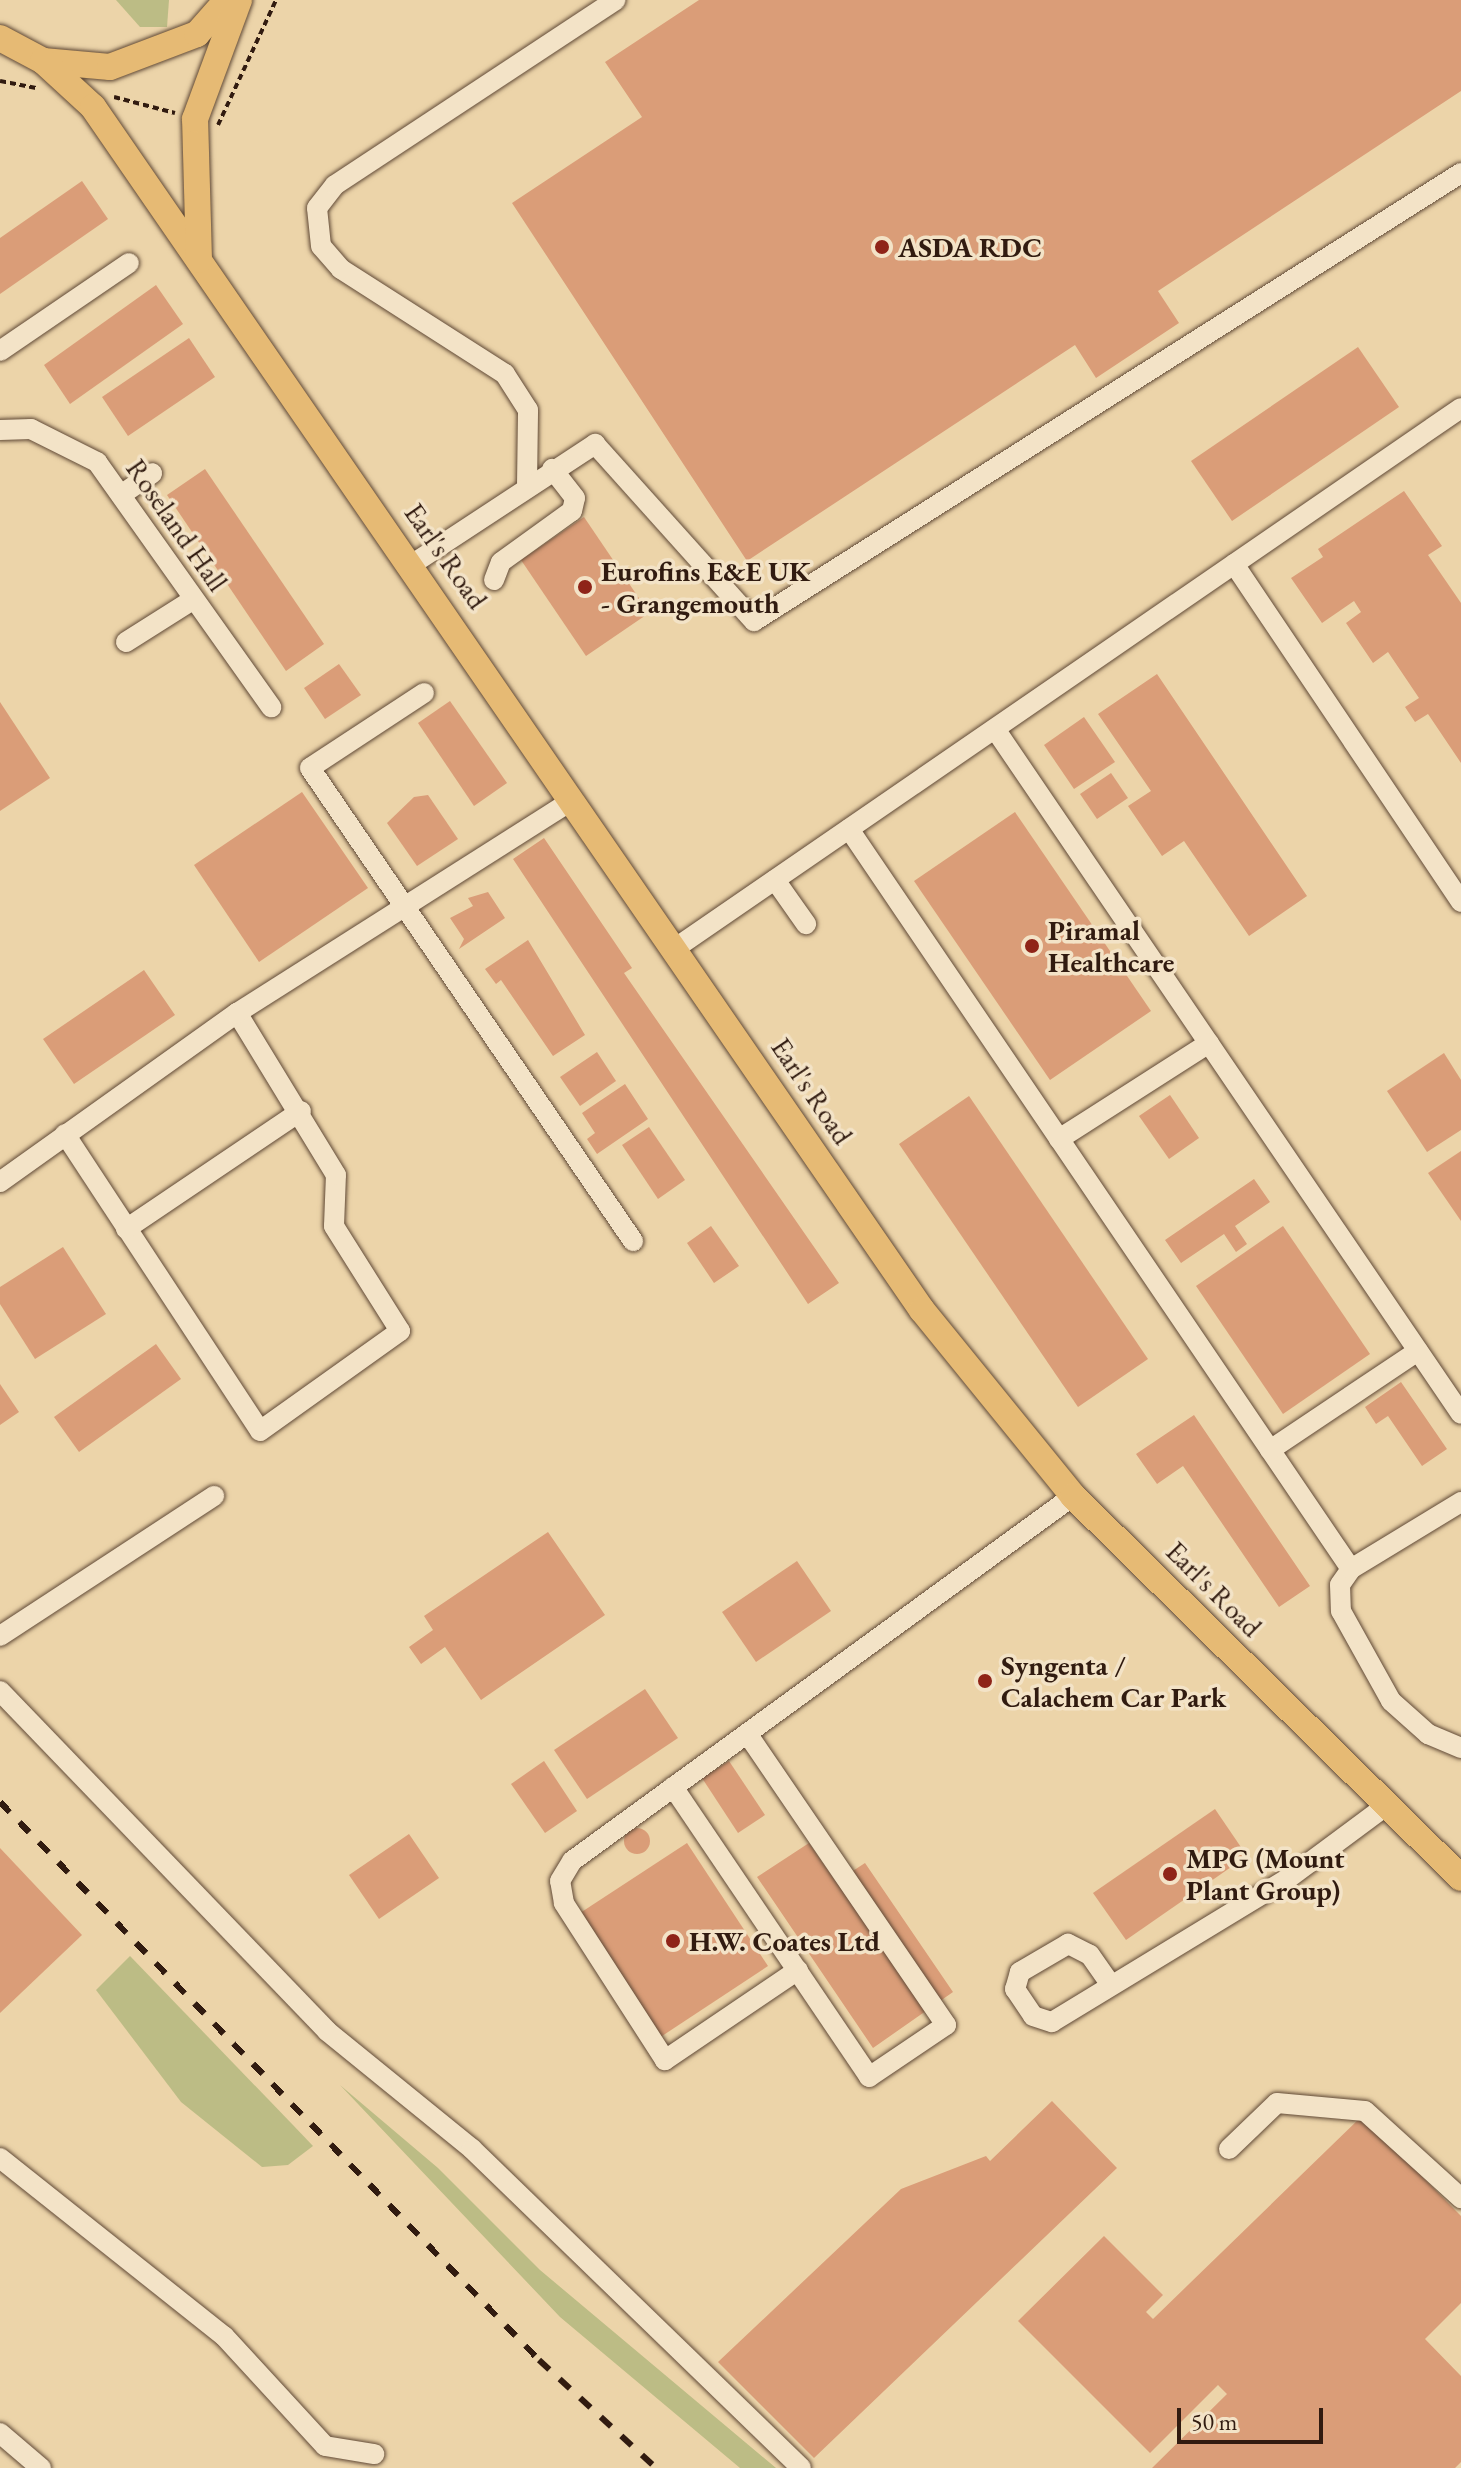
<!DOCTYPE html>
<html>
<head>
<meta charset="utf-8">
<style>
  body { margin:0 }
  #map { position:relative; width:1461px; height:2468px; overflow:hidden; background:#ecd4a9; font-family:"EB Garamond",serif }
  div>[style] { position:absolute }
  .green>* { inset:0; background:#bcbc85 }
  .building>* { inset:0; background:#da9d78 }
  .round { border-radius:50% }
  .path>* { height:4px; margin-top:-2px; transform-origin:0; background:repeating-linear-gradient(90deg,#311b10 0 6px,transparent 0 10px) }
  .roads { filter:drop-shadow(0 0 2px #604936) drop-shadow(0 0 2px #604936) }
  .minor>* { height:20px; margin:-10px; padding:0 10px; transform-origin:10px; border-radius:10px; background:#f3e3c7 }
  .major>* { height:26px; margin:-13px; padding:0 13px; transform-origin:13px; border-radius:13px; background:#e6ba74 }
  .rail>* { height:6px; margin-top:-3px; transform-origin:0; background:repeating-linear-gradient(90deg,#311b10 0 14px,transparent 0 28px) }
  .dots>* { width:22px; height:22px; translate:-50% -50%; box-sizing:border-box; border:4px solid #f3e3c7; border-radius:50% }
  span { translate:-50% -50%; white-space:nowrap; text-align:center; line-height:1.15; -webkit-text-stroke:7px #f3e3c7; paint-order:stroke }
  .poi-label { font-size:28px; color:#311b10; font-weight:700 }
  .left { translate:0 -50%; text-align:left }
  .street-label { font-size:28px; color:#311b10 }
  .scale { position:absolute; left:1177px; top:2408px; width:146px; height:36px; box-sizing:border-box; border:4px solid #311b10; border-top:0; padding-left:10px; font-size:24px; line-height:28px; white-space:nowrap; color:#311b10; -webkit-text-stroke:6px #f3e3c7; paint-order:stroke }
</style>
</head>
<body>
<div id="map">
  <div class="green">
    <i style="clip-path:polygon(116px 0,169px 0,167px 27px,140px 27px)"></i>
    <i style="clip-path:polygon(130px 1956px,292px 2124px,313px 2146px,288px 2165px,262px 2167px,181px 2102px,96px 1990px)"></i>
    <i style="clip-path:polygon(340px 2085px,438px 2168px,540px 2270px,776px 2468px,740px 2468px,560px 2317px)"></i>
  </div>
  <div class="building">
    <i style="clip-path:polygon(699px 0,1461px 0,1461px 91px,1158px 291px,1179px 323px,1096px 378px,1075px 345px,747px 561px,512px 203px,642px 117px,605px 62px)"></i>
    <i style="clip-path:polygon(82px 181px,108px 219px,0 294px,0 238px)"></i>
    <i style="clip-path:polygon(156px 285px,183px 324px,70px 404px,44px 365px)"></i>
    <i style="clip-path:polygon(189px 338px,215px 377px,128px 436px,102px 397px)"></i>
    <i style="clip-path:polygon(1358px 347px,1399px 407px,1232px 521px,1191px 461px)"></i>
    <i style="clip-path:polygon(205px 469px,324px 644px,286px 671px,167px 495px)"></i>
    <i style="clip-path:polygon(1404px 491px,1442px 546px,1428px 555px,1461px 603px,1461px 763px,1428px 714px,1415px 722px,1405px 707px,1419px 698px,1388px 652px,1373px 663px,1346px 623px,1361px 612px,1354px 601px,1322px 623px,1291px 578px,1323px 557px,1318px 549px)"></i>
    <i style="clip-path:polygon(584px 517px,649px 613px,586px 656px,521px 560px)"></i>
    <i style="clip-path:polygon(339px 664px,361px 695px,325px 719px,304px 688px)"></i>
    <i style="clip-path:polygon(1157px 674px,1307px 896px,1249px 936px,1184px 841px,1162px 856px,1128px 806px,1151px 791px,1098px 714px)"></i>
    <i style="clip-path:polygon(450px 701px,507px 783px,474px 806px,418px 723px)"></i>
    <i style="clip-path:polygon(0 702px,50px 778px,0 811px)"></i>
    <i style="clip-path:polygon(1084px 717px,1115px 762px,1074px 789px,1044px 745px)"></i>
    <i style="clip-path:polygon(1111px 773px,1128px 798px,1097px 819px,1080px 794px)"></i>
    <i style="clip-path:polygon(302px 792px,368px 888px,259px 962px,194px 865px)"></i>
    <i style="clip-path:polygon(428px 795px,458px 839px,417px 866px,387px 823px,414px 797px)"></i>
    <i style="clip-path:polygon(1015px 812px,1151px 1011px,1050px 1080px,914px 881px)"></i>
    <i style="clip-path:polygon(544px 838px,632px 968px,624px 973px,839px 1283px,808px 1304px,513px 859px)"></i>
    <i style="clip-path:polygon(488px 892px,505px 918px,459px 949px,464px 939px,450px 918px,473px 906px,468px 898px)"></i>
    <i style="clip-path:polygon(528px 940px,585px 1035px,553px 1056px,501px 980px,496px 984px,485px 969px)"></i>
    <i style="clip-path:polygon(144px 970px,175px 1015px,74px 1084px,43px 1039px)"></i>
    <i style="clip-path:polygon(597px 1052px,616px 1081px,580px 1106px,560px 1077px)"></i>
    <i style="clip-path:polygon(1444px 1053px,1461px 1080px,1461px 1130px,1427px 1152px,1387px 1091px)"></i>
    <i style="clip-path:polygon(625px 1084px,648px 1119px,597px 1154px,587px 1139px,595px 1133px,582px 1113px)"></i>
    <i style="clip-path:polygon(1170px 1095px,1199px 1138px,1169px 1159px,1139px 1116px)"></i>
    <i style="clip-path:polygon(969px 1096px,1148px 1359px,1078px 1407px,899px 1144px)"></i>
    <i style="clip-path:polygon(649px 1127px,685px 1180px,658px 1199px,622px 1145px)"></i>
    <i style="clip-path:polygon(1461px 1151px,1461px 1221px,1428px 1173px)"></i>
    <i style="clip-path:polygon(1254px 1179px,1270px 1202px,1235px 1226px,1247px 1244px,1236px 1252px,1224px 1234px,1181px 1263px,1165px 1240px)"></i>
    <i style="clip-path:polygon(711px 1226px,739px 1266px,714px 1283px,687px 1243px)"></i>
    <i style="clip-path:polygon(1283px 1226px,1370px 1354px,1283px 1414px,1196px 1286px)"></i>
    <i style="clip-path:polygon(63px 1247px,106px 1314px,35px 1359px,0 1304px,0 1287px)"></i>
    <i style="clip-path:polygon(156px 1344px,181px 1379px,79px 1452px,54px 1417px)"></i>
    <i style="clip-path:polygon(1401px 1382px,1447px 1449px,1422px 1466px,1388px 1416px,1376px 1424px,1365px 1407px)"></i>
    <i style="clip-path:polygon(0 1384px,19px 1412px,0 1425px)"></i>
    <i style="clip-path:polygon(1194px 1415px,1310px 1586px,1279px 1607px,1183px 1466px,1157px 1484px,1136px 1454px)"></i>
    <i style="clip-path:polygon(548px 1532px,605px 1615px,481px 1700px,445px 1647px,421px 1664px,409px 1647px,433px 1630px,424px 1616px)"></i>
    <i style="clip-path:polygon(797px 1561px,831px 1611px,756px 1662px,722px 1612px)"></i>
    <i style="clip-path:polygon(645px 1689px,678px 1738px,587px 1799px,554px 1750px)"></i>
    <i style="clip-path:polygon(544px 1761px,577px 1811px,545px 1833px,511px 1784px)"></i>
    <i style="clip-path:polygon(729px 1761px,765px 1815px,738px 1833px,702px 1778px)"></i>
    <i style="clip-path:polygon(1215px 1809px,1247px 1856px,1126px 1940px,1093px 1893px)"></i>
    <i class="round" style="left:624px;top:1828px;width:26px;height:26px"></i>
    <i style="clip-path:polygon(409px 1834px,439px 1878px,379px 1919px,349px 1875px)"></i>
    <i style="clip-path:polygon(687px 1843px,768px 1966px,659px 2038px,577px 1915px)"></i>
    <i style="clip-path:polygon(809px 1843px,836px 1882px,865px 1863px,953px 1992px,873px 2048px,757px 1877px)"></i>
    <i style="clip-path:polygon(0 1848px,82px 1935px,0 2013px)"></i>
    <i style="clip-path:polygon(1052px 2101px,1117px 2168px,814px 2458px,718px 2362px,901px 2189px,986px 2156px,990px 2161px)"></i>
    <i style="clip-path:polygon(1362px 2116px,1461px 2216px,1461px 2303px,1425px 2339px,1461px 2376px,1461px 2462px,1455px 2468px,1152px 2468px,1227px 2394px,1218px 2385px,1150px 2453px,1018px 2321px,1104px 2236px,1163px 2295px,1146px 2312px,1153px 2319px)"></i>
  </div>
  <div class="path">
    <i style="left:0;top:81px;width:38px;rotate:11deg"></i>
    <i style="left:114px;top:97px;width:63px;rotate:14.7deg"></i>
    <i style="left:218px;top:125px;width:138px;rotate:-65.1deg"></i>
  </div>
  <div class="roads">
    <div class="minor">
      <i style="left:0;top:351px;width:156px;rotate:-34.3deg"></i>
      <i style="left:0;top:430px;width:31px;rotate:-2deg"></i>
      <i style="left:31px;top:429px;width:74px;rotate:26.6deg"></i>
      <i style="left:97px;top:462px;width:301px;rotate:54.6deg"></i>
      <i style="left:527px;top:485px;width:75px;rotate:-89.2deg"></i>
      <i style="left:528px;top:410px;width:43px;rotate:-122.6deg"></i>
      <i style="left:505px;top:374px;width:195px;rotate:-147.4deg"></i>
      <i style="left:341px;top:269px;width:30px;rotate:-131deg"></i>
      <i style="left:321px;top:246px;width:38px;rotate:-96deg"></i>
      <i style="left:317px;top:208px;width:29px;rotate:-52deg"></i>
      <i style="left:335px;top:185px;width:336px;rotate:-33.4deg"></i>
      <i style="left:121px;top:495px;width:38px;rotate:-35deg"></i>
      <i style="left:414px;top:563px;width:217px;rotate:-33.3deg"></i>
      <i style="left:595px;top:444px;width:238px;rotate:48.1deg"></i>
      <i style="left:754px;top:621px;width:837px;rotate:-32.36deg"></i>
      <i style="left:1234px;top:564px;width:407px;rotate:56.1deg"></i>
      <i style="left:494px;top:580px;width:19px;rotate:-69deg"></i>
      <i style="left:501px;top:562px;width:87px;rotate:-35.7deg"></i>
      <i style="left:572px;top:511px;width:13px;rotate:-77deg"></i>
      <i style="left:575px;top:498px;width:37px;rotate:-128deg"></i>
      <i style="left:126px;top:642px;width:80px;rotate:-32.3deg"></i>
      <i style="left:424px;top:693px;width:136px;rotate:146.7deg"></i>
      <i style="left:310px;top:768px;width:573px;rotate:55.67deg"></i>
      <i style="left:995px;top:729px;width:828px;rotate:55.77deg"></i>
      <i style="left:849px;top:829px;width:894px;rotate:55.85deg"></i>
      <i style="left:775px;top:880px;width:54px;rotate:54.8deg"></i>
      <i style="left:677px;top:947px;width:951px;rotate:-34.51deg"></i>
      <i style="left:65px;top:1134px;width:355px;rotate:56.7deg"></i>
      <i style="left:260px;top:1431px;width:172px;rotate:-35.5deg"></i>
      <i style="left:400px;top:1331px;width:124px;rotate:-122.2deg"></i>
      <i style="left:334px;top:1226px;width:51px;rotate:-87.8deg"></i>
      <i style="left:336px;top:1175px;width:190px;rotate:-121.4deg"></i>
      <i style="left:1059px;top:1139px;width:178px;rotate:-32.6deg"></i>
      <i style="left:0;top:1182px;width:291px;rotate:-35.5deg"></i>
      <i style="left:237px;top:1013px;width:397px;rotate:-32.4deg"></i>
      <i style="left:126px;top:1229px;width:211px;rotate:-34deg"></i>
      <i style="left:1270px;top:1450px;width:178px;rotate:-33.8deg"></i>
      <i style="left:1461px;top:1502px;width:129px;rotate:148.7deg"></i>
      <i style="left:1351px;top:1569px;width:19px;rotate:125deg"></i>
      <i style="left:1340px;top:1585px;width:26px;rotate:88deg"></i>
      <i style="left:1341px;top:1611px;width:103px;rotate:60.9deg"></i>
      <i style="left:1391px;top:1701px;width:50px;rotate:41.7deg"></i>
      <i style="left:1428px;top:1734px;width:36px;rotate:23deg"></i>
      <i style="left:0;top:1636px;width:256px;rotate:-33.2deg"></i>
      <i style="left:0;top:1691px;width:472px;rotate:46.1deg"></i>
      <i style="left:327px;top:2031px;width:187px;rotate:39.1deg"></i>
      <i style="left:472px;top:2149px;width:458px;rotate:44.1deg"></i>
      <i style="left:673px;top:1787px;width:350px;rotate:55.9deg"></i>
      <i style="left:869px;top:2077px;width:93px;rotate:-34deg"></i>
      <i style="left:946px;top:2025px;width:353px;rotate:-124.3deg"></i>
      <i style="left:798px;top:1970px;width:161px;rotate:145.9deg"></i>
      <i style="left:665px;top:2060px;width:187px;rotate:-122.8deg"></i>
      <i style="left:564px;top:1903px;width:22px;rotate:-100deg"></i>
      <i style="left:560px;top:1881px;width:23px;rotate:-59deg"></i>
      <i style="left:572px;top:1861px;width:620px;rotate:-36.07deg"></i>
      <i style="left:1111px;top:1985px;width:37px;rotate:-125deg"></i>
      <i style="left:1090px;top:1955px;width:25px;rotate:-153deg"></i>
      <i style="left:1068px;top:1944px;width:56px;rotate:149.7deg"></i>
      <i style="left:1020px;top:1972px;width:18px;rotate:106deg"></i>
      <i style="left:1015px;top:1989px;width:32px;rotate:56deg"></i>
      <i style="left:1033px;top:2016px;width:20px;rotate:18deg"></i>
      <i style="left:1052px;top:2022px;width:274px;rotate:-31.3deg"></i>
      <i style="left:1286px;top:1880px;width:126px;rotate:-36.6deg"></i>
      <i style="left:1229px;top:2149px;width:66px;rotate:-43.8deg"></i>
      <i style="left:1277px;top:2103px;width:88px;rotate:5.2deg"></i>
      <i style="left:1365px;top:2111px;width:130px;rotate:42.2deg"></i>
      <i style="left:0;top:2158px;width:286px;rotate:38.5deg"></i>
      <i style="left:224px;top:2336px;width:149px;rotate:47.4deg"></i>
      <i style="left:325px;top:2446px;width:50px;rotate:9.3deg"></i>
      <i style="left:0;top:2433px;width:54px;rotate:40.5deg"></i>
    </div>
    <div class="major">
      <i style="left:0;top:38px;width:49px;rotate:28.1deg"></i>
      <i style="left:43px;top:61px;width:67px;rotate:5.1deg"></i>
      <i style="left:110px;top:67px;width:93px;rotate:-20.8deg"></i>
      <i style="left:197px;top:34px;width:45px;rotate:-48.6deg"></i>
      <i style="left:43px;top:61px;width:68px;rotate:42.6deg"></i>
      <i style="left:93px;top:107px;width:1461px;rotate:55.43deg"></i>
      <i style="left:922px;top:1310px;width:240px;rotate:50.9deg"></i>
      <i style="left:1073px;top:1496px;width:544px;rotate:44.55deg"></i>
      <i style="left:199px;top:260px;width:141px;rotate:-91.6deg"></i>
      <i style="left:195px;top:119px;width:127px;rotate:-69.7deg"></i>
    </div>
  </div>
  <div class="rail">
    <i style="left:0;top:1802px;width:776px;rotate:45.99deg"></i>
    <i style="left:539px;top:2360px;width:159px;rotate:42.7deg"></i>
  </div>
  <div class="dots">
    <i style="left:882px;top:247px;background:#8f2418"></i>
    <i style="left:585px;top:587px;background:#8f2418"></i>
    <i style="left:1032px;top:946px;background:#8f2418"></i>
    <i style="left:985px;top:1681px;background:#8f2418"></i>
    <i style="left:1170px;top:1874px;background:#8f2418"></i>
    <i style="left:673px;top:1941px;background:#8f2418"></i>
  </div>
  <div class="poi-label">
    <span class="left" style="left:898px;top:247px">ASDA RDC</span>
    <span class="left" style="left:601px;top:587px">Eurofins E&amp;E UK<br>- Grangemouth</span>
    <span class="left" style="left:1048px;top:946px">Piramal<br>Healthcare</span>
    <span class="left" style="left:1001px;top:1681px">Syngenta /<br>Calachem Car Park</span>
    <span class="left" style="left:1186px;top:1874px">MPG (Mount<br>Plant Group)</span>
    <span class="left" style="left:689px;top:1941px">H.W. Coates Ltd</span>
  </div>
  <div class="street-label">
    <span style="left:177px;top:525px;rotate:55deg">Roseland Hall</span>
    <span style="left:446px;top:556px;rotate:55deg">Earl's Road</span>
    <span style="left:812px;top:1091px;rotate:56deg">Earl's Road</span>
    <span style="left:1214px;top:1589px;rotate:45deg">Earl's Road</span>
  </div>
  <div class="scale">50 m</div>
</div>
</body>
</html>
